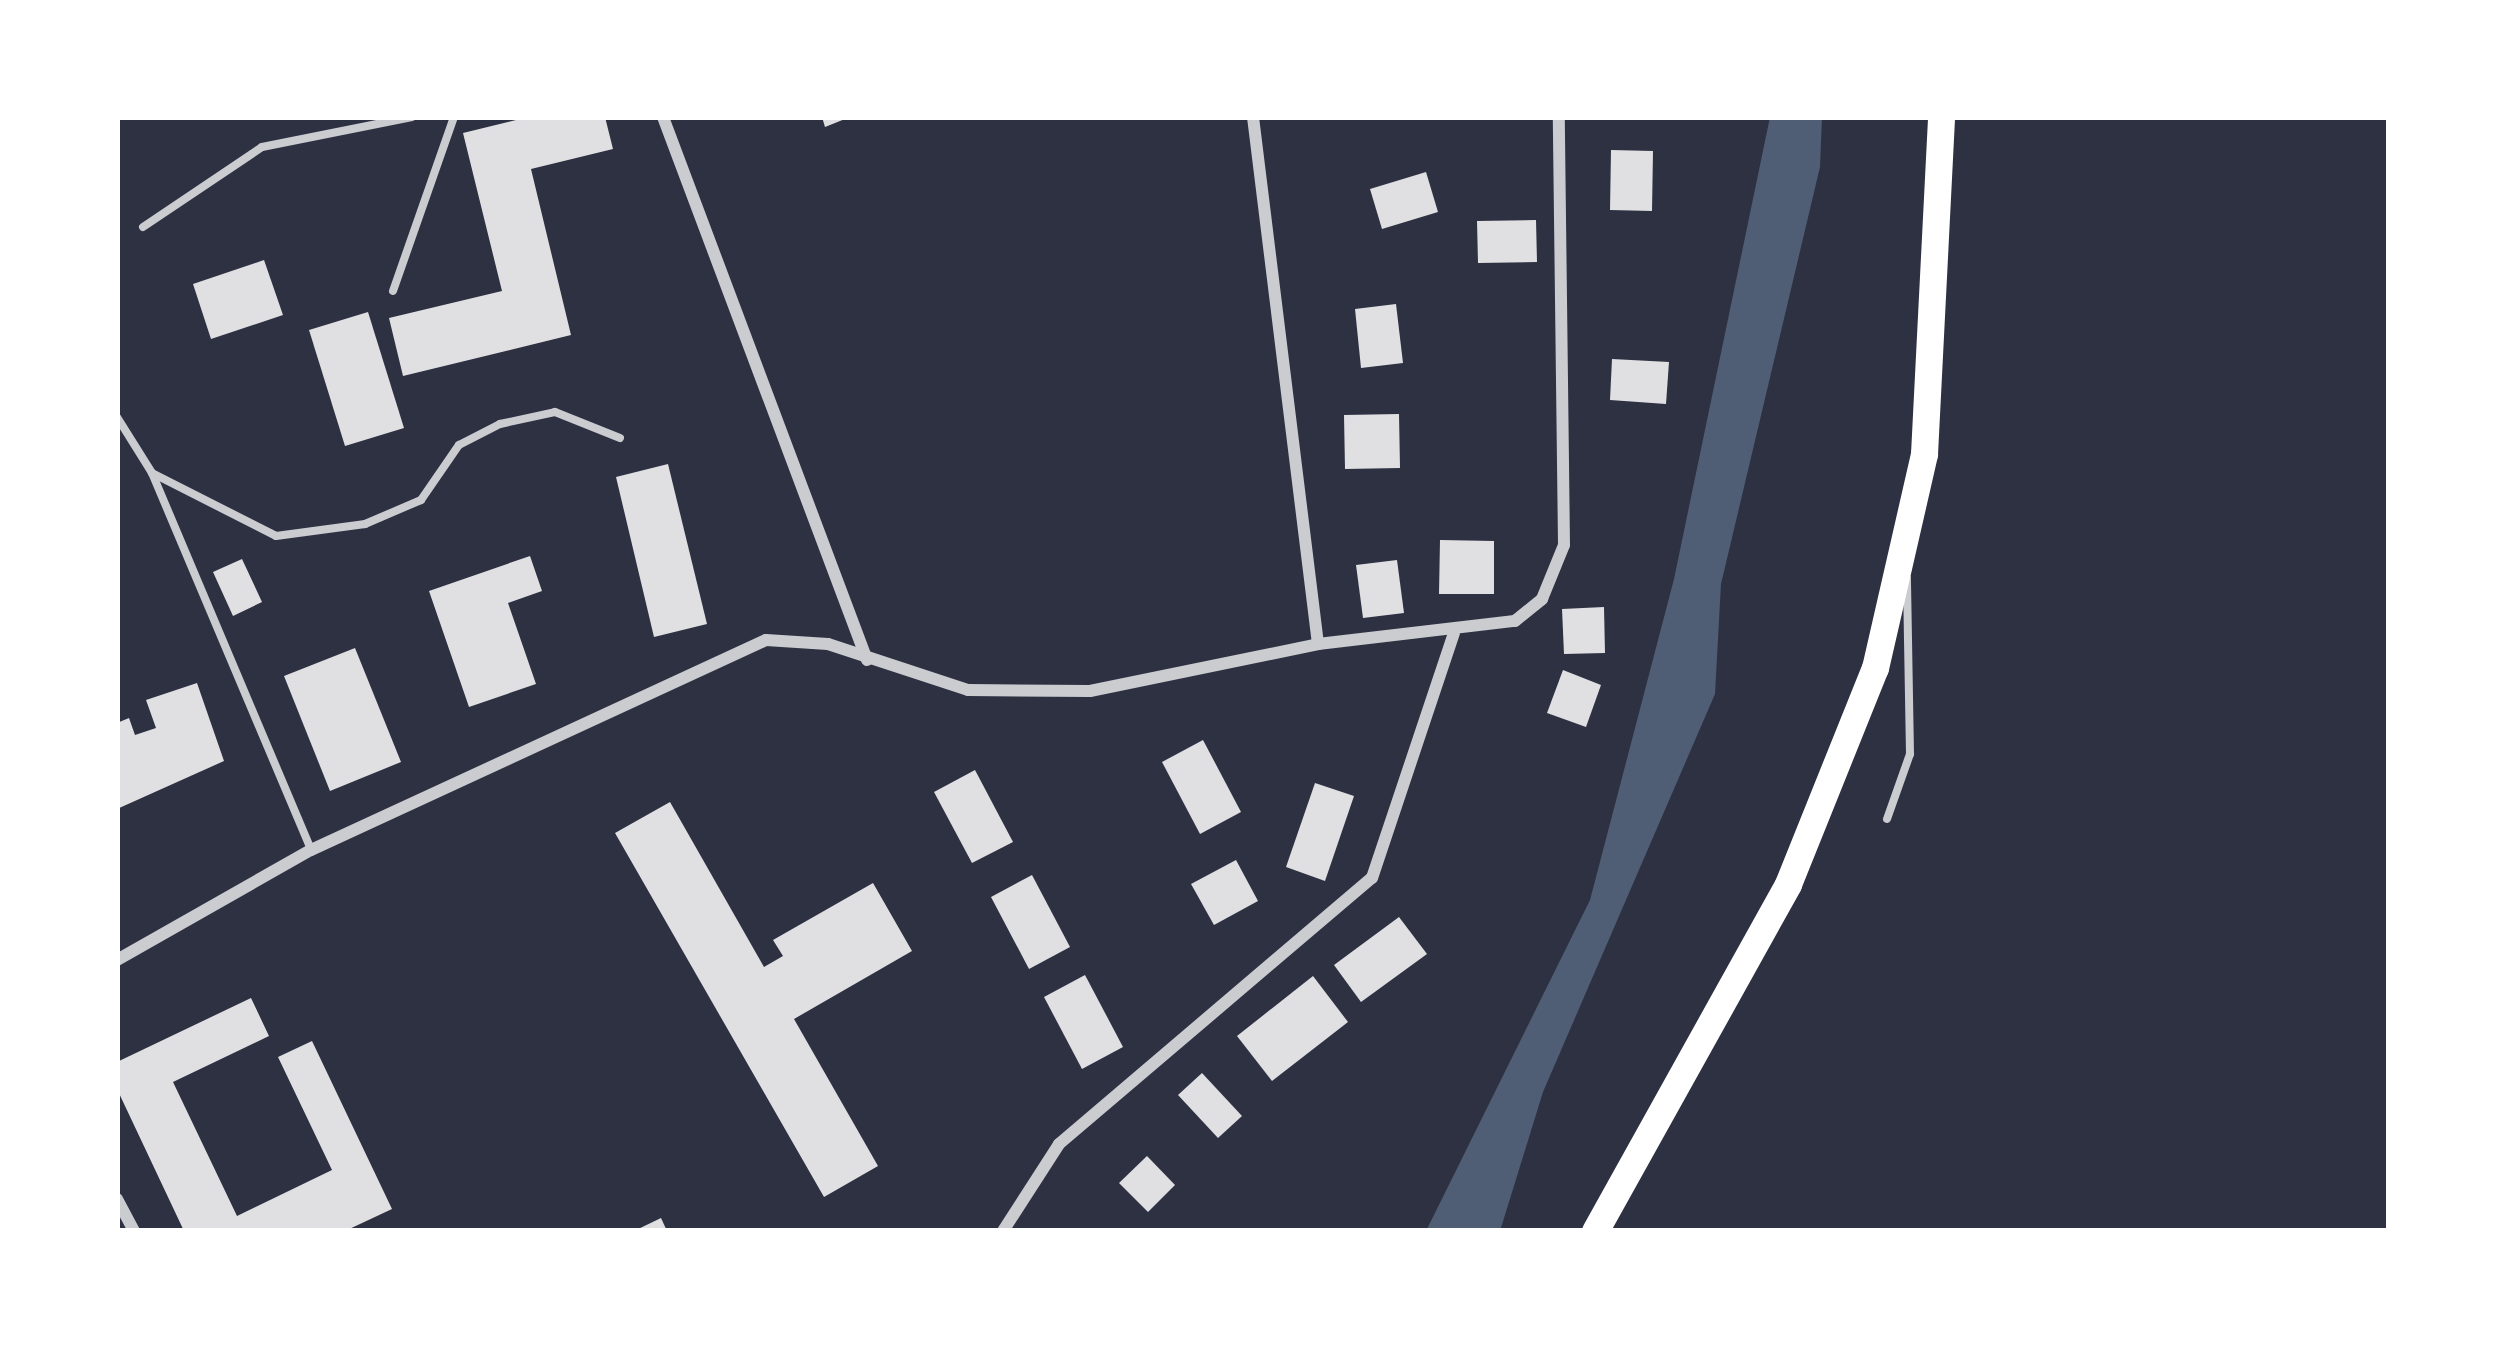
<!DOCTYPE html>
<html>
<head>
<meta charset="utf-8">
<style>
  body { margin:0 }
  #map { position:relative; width:2506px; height:1348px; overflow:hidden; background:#2d3142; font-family:"Noto Sans",sans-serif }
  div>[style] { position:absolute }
  .water>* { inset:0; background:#4f5d75 }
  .building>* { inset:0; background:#e0e0e3 }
  .service>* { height:8px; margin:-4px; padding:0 4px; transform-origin:4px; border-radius:4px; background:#caccd0 }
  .minor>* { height:12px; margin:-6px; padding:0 6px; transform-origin:6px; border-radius:6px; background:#caccd0 }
  .primary>* { height:27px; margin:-13.5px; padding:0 13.5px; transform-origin:13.5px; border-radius:13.5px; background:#fff }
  span { translate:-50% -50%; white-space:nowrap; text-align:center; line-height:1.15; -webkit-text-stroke:12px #fff; paint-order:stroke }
  .frame { position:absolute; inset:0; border:120px solid #fff; pointer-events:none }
</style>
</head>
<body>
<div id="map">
  <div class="water">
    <i style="clip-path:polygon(1770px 117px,1822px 117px,1820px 167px,1721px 584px,1715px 694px,1543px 1092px,1500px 1231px,1426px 1231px,1590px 900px,1674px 579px)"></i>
  </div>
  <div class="building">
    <i style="clip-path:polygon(528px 117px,605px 117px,613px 149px,531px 169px,571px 335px,403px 376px,389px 318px,502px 291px,463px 133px)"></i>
    <i style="clip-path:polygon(822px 117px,850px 117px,825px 127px)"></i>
    <i style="clip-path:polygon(1611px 150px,1653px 151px,1652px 211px,1610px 210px)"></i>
    <i style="clip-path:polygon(1426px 172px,1438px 212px,1382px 229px,1370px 189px)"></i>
    <i style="clip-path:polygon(1536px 220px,1537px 262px,1478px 263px,1477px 221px)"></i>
    <i style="clip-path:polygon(264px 260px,283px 315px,211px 339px,193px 284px)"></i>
    <i style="clip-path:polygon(1396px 304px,1403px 363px,1361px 368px,1355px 309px)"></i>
    <i style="clip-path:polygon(368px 312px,404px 428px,345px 446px,309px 330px)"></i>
    <i style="clip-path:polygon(1612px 359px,1669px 362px,1666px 404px,1610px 400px)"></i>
    <i style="clip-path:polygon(1399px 414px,1400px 468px,1345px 469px,1344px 415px)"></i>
    <i style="clip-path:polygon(668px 464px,707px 624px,654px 637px,616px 477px)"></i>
    <i style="clip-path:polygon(1440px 540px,1494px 541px,1494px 594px,1439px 594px)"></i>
    <i style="clip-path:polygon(530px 556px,542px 591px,508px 603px,536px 684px,469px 707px,429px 591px)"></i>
    <i style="clip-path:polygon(242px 559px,262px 602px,233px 616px,213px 572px)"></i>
    <i style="clip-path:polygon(1397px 560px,1404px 613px,1363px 618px,1356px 565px)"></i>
    <i style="clip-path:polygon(1604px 607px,1605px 653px,1564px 654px,1562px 609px)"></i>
    <i style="clip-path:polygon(355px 648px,401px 762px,330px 791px,284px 676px)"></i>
    <i style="clip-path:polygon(1563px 670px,1601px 685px,1586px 727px,1547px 713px)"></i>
    <i style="clip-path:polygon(197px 683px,224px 761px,117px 809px,117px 723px,129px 718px,135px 735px,156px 728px,146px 700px)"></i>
    <i style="clip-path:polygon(1203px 740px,1241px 812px,1200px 834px,1162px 762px)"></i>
    <i style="clip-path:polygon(975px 770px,1013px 842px,972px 863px,934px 792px)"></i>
    <i style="clip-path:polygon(1315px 783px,1354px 796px,1325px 881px,1286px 867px)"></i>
    <i style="clip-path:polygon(670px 802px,764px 967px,783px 956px,773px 940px,873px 883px,912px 951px,794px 1019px,878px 1166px,824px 1197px,615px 833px)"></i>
    <i style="clip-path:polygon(1236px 860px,1258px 901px,1214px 925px,1191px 884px)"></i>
    <i style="clip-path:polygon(1032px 875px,1070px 947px,1029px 969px,991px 897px)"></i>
    <i style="clip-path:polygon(1399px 917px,1427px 954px,1361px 1002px,1334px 965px)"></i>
    <i style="clip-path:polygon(1085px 975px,1123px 1047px,1082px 1069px,1044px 997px)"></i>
    <i style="clip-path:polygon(1313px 976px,1348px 1022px,1272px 1081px,1237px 1036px)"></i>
    <i style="clip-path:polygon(251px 998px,269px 1036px,173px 1082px,237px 1216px,332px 1170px,278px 1057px,312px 1041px,392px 1209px,345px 1231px,184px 1231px,117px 1089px,117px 1062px)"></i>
    <i style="clip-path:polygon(1202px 1073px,1242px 1116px,1218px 1138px,1178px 1095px)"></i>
    <i style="clip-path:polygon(1147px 1156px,1175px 1185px,1148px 1212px,1119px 1183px)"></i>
    <i style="clip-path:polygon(661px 1218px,667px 1231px,634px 1231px)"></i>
  </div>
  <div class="service">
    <i style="left:143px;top:227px;width:143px;rotate:-33.9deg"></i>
    <i style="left:262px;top:147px;width:153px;rotate:-11.3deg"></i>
    <i style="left:393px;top:291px;width:184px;rotate:-70.7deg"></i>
    <i style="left:117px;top:417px;width:66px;rotate:58deg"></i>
    <i style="left:152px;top:473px;width:409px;rotate:67.1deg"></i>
    <i style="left:152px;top:473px;width:139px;rotate:26.9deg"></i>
    <i style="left:276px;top:536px;width:90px;rotate:-7.7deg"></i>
    <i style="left:365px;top:524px;width:61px;rotate:-23.2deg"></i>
    <i style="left:421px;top:500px;width:67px;rotate:-55.4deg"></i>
    <i style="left:459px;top:445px;width:46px;rotate:-27.1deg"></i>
    <i style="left:500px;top:424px;width:56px;rotate:-12.3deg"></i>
    <i style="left:555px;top:412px;width:70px;rotate:21.8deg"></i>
    <i style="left:1887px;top:819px;width:69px;rotate:-70.5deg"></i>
    <i style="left:1910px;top:754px;width:176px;rotate:-91deg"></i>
  </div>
  <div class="minor">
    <i style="left:663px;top:117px;width:580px;rotate:69.41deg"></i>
    <i style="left:1253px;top:117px;width:531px;rotate:82.97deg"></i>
    <i style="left:117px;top:960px;width:223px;rotate:-29.6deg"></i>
    <i style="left:311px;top:850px;width:501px;rotate:-24.78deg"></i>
    <i style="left:766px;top:640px;width:62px;rotate:3.7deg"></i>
    <i style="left:828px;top:644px;width:147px;rotate:18.2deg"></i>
    <i style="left:968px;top:690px;width:122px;rotate:0.5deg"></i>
    <i style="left:1090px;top:691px;width:233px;rotate:-11.6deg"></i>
    <i style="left:1318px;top:644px;width:198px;rotate:-6.7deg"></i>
    <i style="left:1515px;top:621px;width:35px;rotate:-39deg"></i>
    <i style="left:1542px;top:599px;width:58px;rotate:-67.8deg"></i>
    <i style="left:1564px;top:545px;width:428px;rotate:-90.7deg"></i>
    <i style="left:117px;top:1199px;width:36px;rotate:62deg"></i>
    <i style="left:1003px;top:1231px;width:103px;rotate:-57.2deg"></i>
    <i style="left:1059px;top:1144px;width:411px;rotate:-40.4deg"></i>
    <i style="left:1372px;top:878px;width:258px;rotate:-71.5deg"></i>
  </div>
  <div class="primary">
    <i style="left:1595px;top:1231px;width:397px;rotate:-60.9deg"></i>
    <i style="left:1788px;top:884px;width:233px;rotate:-68.1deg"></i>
    <i style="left:1875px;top:668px;width:220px;rotate:-77.1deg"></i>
    <i style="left:1924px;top:454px;width:337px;rotate:-87.1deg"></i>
  </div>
  <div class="frame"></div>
</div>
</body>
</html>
